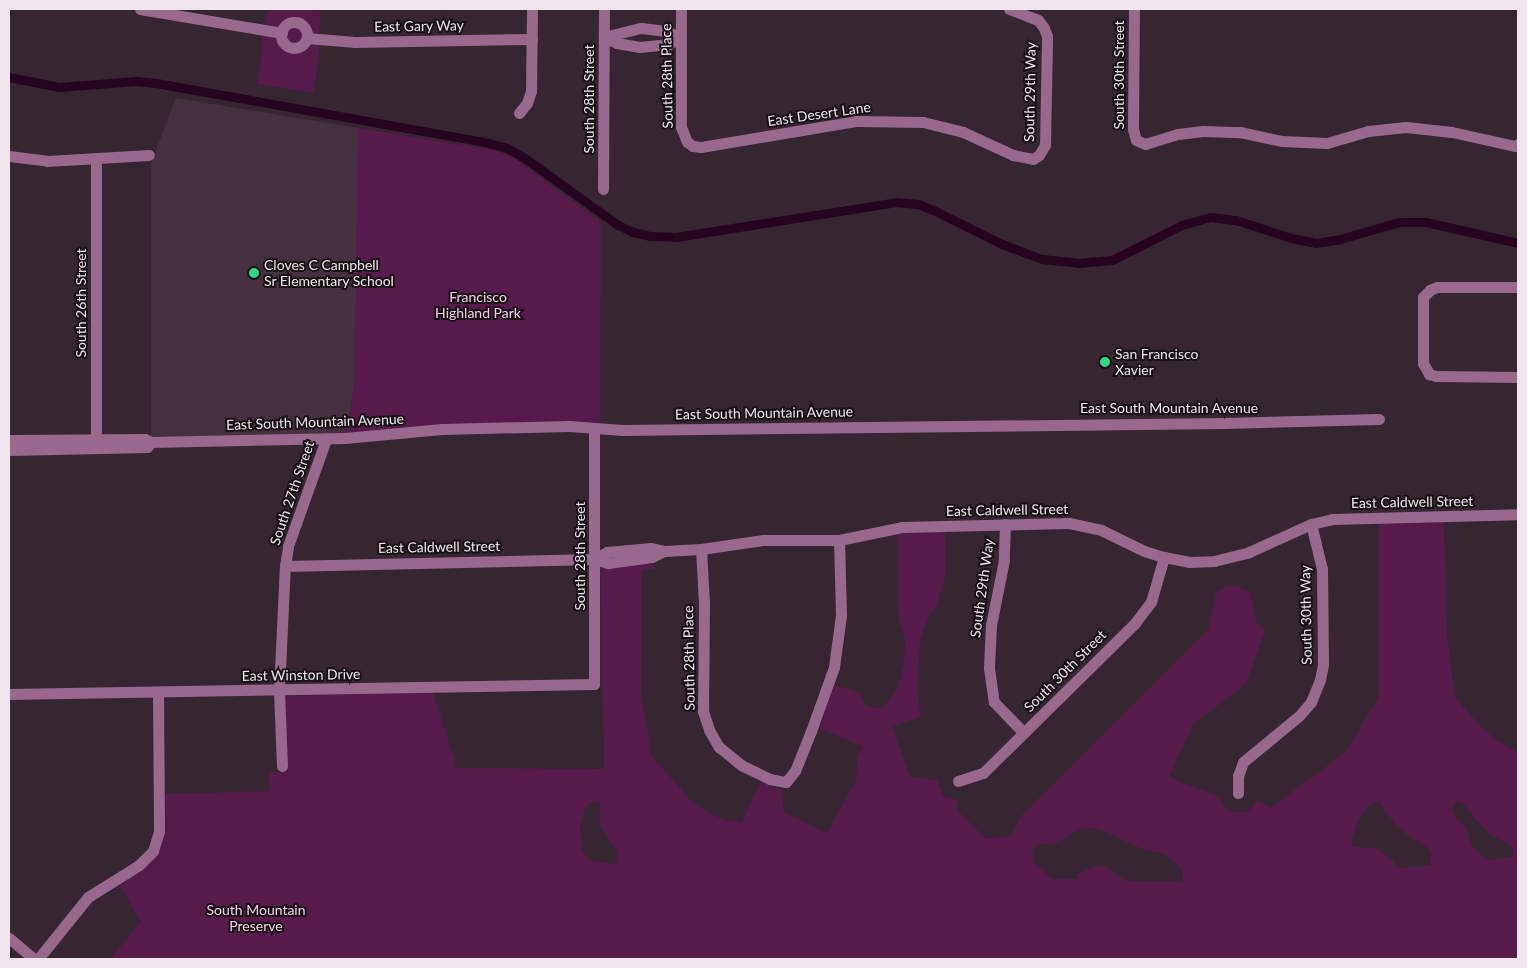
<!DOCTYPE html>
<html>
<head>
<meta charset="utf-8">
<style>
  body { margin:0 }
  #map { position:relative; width:1527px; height:968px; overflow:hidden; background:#352631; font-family:Lato,sans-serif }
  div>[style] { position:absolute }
  .built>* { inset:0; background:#44303f }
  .green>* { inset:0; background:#561a4b }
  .canal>* { height:9px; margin:-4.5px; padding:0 4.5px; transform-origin:4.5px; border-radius:4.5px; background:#260420 }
  .minor>* { height:11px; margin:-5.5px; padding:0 5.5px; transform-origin:5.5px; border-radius:5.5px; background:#99688d }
  .minor>.ring { margin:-5.5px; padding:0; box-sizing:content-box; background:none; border:11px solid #99688d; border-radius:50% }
  .dots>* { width:14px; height:14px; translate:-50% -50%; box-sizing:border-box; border:2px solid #181216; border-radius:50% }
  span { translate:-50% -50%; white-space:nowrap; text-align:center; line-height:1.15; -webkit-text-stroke:4px #181216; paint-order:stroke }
  .street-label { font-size:14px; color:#efe5ec }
  .poi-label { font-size:14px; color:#efe5ec }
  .left { translate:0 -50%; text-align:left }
  .park-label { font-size:14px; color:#f5cdea }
  .frame { position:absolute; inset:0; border:10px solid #efe5ec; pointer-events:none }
</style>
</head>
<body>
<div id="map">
  <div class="built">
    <i style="clip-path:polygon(176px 98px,358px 128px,355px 383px,345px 438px,151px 442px,151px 163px)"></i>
  </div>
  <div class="green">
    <i style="clip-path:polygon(269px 9px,320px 9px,319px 49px,314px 93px,257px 84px,262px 51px,261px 37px)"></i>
    <i style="clip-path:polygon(358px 128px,494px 150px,511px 156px,601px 222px,600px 428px,345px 438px,355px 383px)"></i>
    <i style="clip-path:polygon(evenodd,1444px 522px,1447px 634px,1455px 697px,1481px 727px,1495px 739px,1518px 753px,1518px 959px,110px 959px,141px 922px,118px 883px,151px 862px,160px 851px,164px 832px,164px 794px,269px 791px,269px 772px,286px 772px,285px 696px,433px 692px,457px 768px,604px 769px,601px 573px,605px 567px,652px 561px,654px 569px,645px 569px,642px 572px,641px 693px,652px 756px,694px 804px,715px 816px,726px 820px,742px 822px,762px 780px,773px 788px,781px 789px,784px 813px,827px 833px,856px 780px,858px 756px,863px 747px,819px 728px,834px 685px,859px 692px,865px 705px,872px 708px,883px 707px,897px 690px,904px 665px,905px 639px,899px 621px,898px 534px,918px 531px,945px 531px,946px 573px,937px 605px,928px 618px,920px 642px,917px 690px,921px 717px,892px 726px,910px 777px,937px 780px,943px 796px,957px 800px,957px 810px,986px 839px,1011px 836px,1021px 816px,1208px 630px,1216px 593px,1227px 586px,1238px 586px,1250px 592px,1257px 623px,1265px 631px,1246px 684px,1193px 724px,1169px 777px,1219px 797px,1221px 804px,1232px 812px,1245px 812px,1252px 808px,1257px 801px,1272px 807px,1346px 752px,1379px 696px,1379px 523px,1444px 522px,1457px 801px,1463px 804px,1488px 833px,1512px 847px,1513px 857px,1486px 860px,1472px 846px,1467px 830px,1452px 812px,1453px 805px,1457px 801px,1444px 522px,591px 802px,598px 802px,600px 806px,600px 824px,617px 853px,617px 862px,612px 864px,589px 860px,582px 850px,580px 823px,586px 807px,591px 802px,1444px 522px,1379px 802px,1398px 828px,1429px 849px,1431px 854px,1430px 865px,1397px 868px,1393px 861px,1378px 849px,1352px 846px,1352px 838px,1357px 824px,1370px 804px,1379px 802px,1444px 522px,1098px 828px,1144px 850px,1161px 853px,1174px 860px,1183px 874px,1183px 882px,1126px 881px,1106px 867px,1093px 867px,1078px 874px,1077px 879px,1052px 879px,1035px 863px,1032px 851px,1037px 844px,1052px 844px,1066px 838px,1080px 829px,1098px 828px)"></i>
  </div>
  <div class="canal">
    <i style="left:9px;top:77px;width:51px;rotate:11.3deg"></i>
    <i style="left:59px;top:87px;width:78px;rotate:-4.4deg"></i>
    <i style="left:137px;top:81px;width:19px;rotate:6deg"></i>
    <i style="left:156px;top:83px;width:337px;rotate:10.2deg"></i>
    <i style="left:488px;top:143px;width:20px;rotate:15deg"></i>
    <i style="left:507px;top:148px;width:22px;rotate:30deg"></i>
    <i style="left:526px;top:159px;width:113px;rotate:35.7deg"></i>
    <i style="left:618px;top:225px;width:17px;rotate:25deg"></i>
    <i style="left:633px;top:232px;width:18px;rotate:13deg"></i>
    <i style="left:651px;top:236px;width:25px;rotate:2deg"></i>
    <i style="left:676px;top:237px;width:223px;rotate:-9deg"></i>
    <i style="left:896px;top:202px;width:22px;rotate:5deg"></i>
    <i style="left:918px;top:204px;width:16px;rotate:22deg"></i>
    <i style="left:933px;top:210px;width:77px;rotate:26.2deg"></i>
    <i style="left:1002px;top:244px;width:43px;rotate:20.6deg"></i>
    <i style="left:1042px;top:259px;width:36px;rotate:6deg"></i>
    <i style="left:1078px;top:263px;width:34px;rotate:-5deg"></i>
    <i style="left:1112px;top:260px;width:78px;rotate:-26.6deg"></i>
    <i style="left:1182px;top:225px;width:29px;rotate:-16deg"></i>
    <i style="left:1210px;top:217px;width:26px;rotate:7deg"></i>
    <i style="left:1236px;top:220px;width:58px;rotate:18.1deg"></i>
    <i style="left:1291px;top:238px;width:25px;rotate:11deg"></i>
    <i style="left:1316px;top:243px;width:24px;rotate:-9deg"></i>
    <i style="left:1340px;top:239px;width:61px;rotate:-16.1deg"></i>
    <i style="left:1399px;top:222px;width:27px"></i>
    <i style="left:1426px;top:222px;width:94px;rotate:12.9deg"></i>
  </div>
  <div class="minor">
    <i style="left:140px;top:9px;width:144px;rotate:9.6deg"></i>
    <i style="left:681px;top:9px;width:118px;rotate:90deg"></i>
    <i style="left:681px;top:127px;width:16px;rotate:68deg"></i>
    <i style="left:687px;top:142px;width:7px;rotate:34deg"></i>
    <i style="left:693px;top:146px;width:8px;rotate:7deg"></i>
    <i style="left:701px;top:147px;width:158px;rotate:-9.5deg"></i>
    <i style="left:857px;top:121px;width:66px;rotate:0.9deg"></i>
    <i style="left:923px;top:122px;width:41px;rotate:14deg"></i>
    <i style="left:963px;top:132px;width:55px;rotate:24.7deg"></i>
    <i style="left:1013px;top:155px;width:20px;rotate:11deg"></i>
    <i style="left:1033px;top:159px;width:7px;rotate:-34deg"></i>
    <i style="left:1039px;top:155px;width:12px;rotate:-59deg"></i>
    <i style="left:1045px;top:145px;width:109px;rotate:-88.9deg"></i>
    <i style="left:1047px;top:36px;width:9px;rotate:-111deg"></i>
    <i style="left:1044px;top:28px;width:10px;rotate:-127deg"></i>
    <i style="left:1038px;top:20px;width:31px;rotate:-159deg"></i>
    <i style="left:1134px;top:9px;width:120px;rotate:90.5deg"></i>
    <i style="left:1133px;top:129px;width:11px;rotate:75deg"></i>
    <i style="left:1136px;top:140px;width:10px;rotate:24deg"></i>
    <i style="left:1145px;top:144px;width:34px;rotate:-17deg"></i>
    <i style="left:1178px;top:134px;width:25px;rotate:-7deg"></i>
    <i style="left:1203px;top:131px;width:37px;rotate:2deg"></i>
    <i style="left:1240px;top:132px;width:43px;rotate:12.1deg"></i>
    <i style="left:1282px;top:141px;width:45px;rotate:2.5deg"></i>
    <i style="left:1327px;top:143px;width:43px;rotate:-16.3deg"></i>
    <i style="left:1368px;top:131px;width:38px;rotate:-6deg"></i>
    <i style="left:1406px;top:127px;width:46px;rotate:6.2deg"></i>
    <i style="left:1452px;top:132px;width:65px;rotate:12.5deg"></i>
    <i style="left:1515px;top:146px;width:4px;rotate:-34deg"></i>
    <i class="ring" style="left:281px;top:22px;width:15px;height:15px"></i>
    <i style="left:604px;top:37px;width:14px;rotate:25deg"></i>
    <i style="left:617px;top:43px;width:23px;rotate:10deg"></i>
    <i style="left:640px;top:47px;width:29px;rotate:-6deg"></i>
    <i style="left:669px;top:44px;width:14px;rotate:-30deg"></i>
    <i style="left:604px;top:37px;width:38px;rotate:-14deg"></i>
    <i style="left:641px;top:28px;width:25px;rotate:7deg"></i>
    <i style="left:666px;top:31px;width:16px;rotate:22deg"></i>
    <i style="left:307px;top:38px;width:48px;rotate:4.8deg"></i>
    <i style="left:355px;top:42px;width:177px;rotate:-1deg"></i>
    <i style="left:519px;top:113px;width:13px;rotate:-51deg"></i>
    <i style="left:527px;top:103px;width:13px;rotate:-72deg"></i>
    <i style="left:531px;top:91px;width:82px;rotate:-89.3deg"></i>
    <i style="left:9px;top:156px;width:38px;rotate:7deg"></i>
    <i style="left:47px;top:161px;width:102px;rotate:-3.4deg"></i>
    <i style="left:603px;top:189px;width:180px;rotate:-89.7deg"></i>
    <i style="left:1518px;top:287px;width:81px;rotate:180deg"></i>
    <i style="left:1437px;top:287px;width:8px;rotate:157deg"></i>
    <i style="left:1430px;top:290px;width:10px;rotate:135deg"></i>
    <i style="left:1423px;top:297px;width:66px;rotate:90deg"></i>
    <i style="left:1423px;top:363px;width:13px;rotate:61deg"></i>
    <i style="left:1429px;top:374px;width:7px;rotate:16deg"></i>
    <i style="left:1436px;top:376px;width:82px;rotate:0.7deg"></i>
    <i style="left:9px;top:440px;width:136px;rotate:-0.4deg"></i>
    <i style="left:145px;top:439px;width:7px;rotate:27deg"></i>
    <i style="left:151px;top:442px;width:194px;rotate:-1.2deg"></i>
    <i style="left:345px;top:438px;width:97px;rotate:-5.3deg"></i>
    <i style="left:442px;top:429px;width:127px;rotate:-1.4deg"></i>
    <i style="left:569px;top:426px;width:53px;rotate:4.3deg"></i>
    <i style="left:622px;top:430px;width:603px;rotate:-0.67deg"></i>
    <i style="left:1225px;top:423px;width:154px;rotate:-1.5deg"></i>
    <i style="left:96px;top:448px;width:290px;rotate:-90deg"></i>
    <i style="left:9px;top:450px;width:138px;rotate:-1.2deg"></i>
    <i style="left:147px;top:447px;width:6px;rotate:-51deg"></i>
    <i style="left:1005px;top:524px;width:36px;rotate:92deg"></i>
    <i style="left:1004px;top:560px;width:66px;rotate:101.3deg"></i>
    <i style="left:991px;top:625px;width:43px;rotate:92.7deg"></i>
    <i style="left:989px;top:668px;width:34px;rotate:82deg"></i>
    <i style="left:994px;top:702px;width:43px;rotate:45.9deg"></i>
    <i style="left:701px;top:549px;width:54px;rotate:86.8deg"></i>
    <i style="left:704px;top:603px;width:108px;rotate:90.5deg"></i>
    <i style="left:703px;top:711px;width:20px;rotate:72deg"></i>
    <i style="left:709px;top:730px;width:20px;rotate:60deg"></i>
    <i style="left:719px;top:747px;width:28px;rotate:39deg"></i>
    <i style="left:741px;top:765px;width:32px;rotate:26deg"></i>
    <i style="left:770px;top:779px;width:16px;rotate:11deg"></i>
    <i style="left:786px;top:782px;width:14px;rotate:-51deg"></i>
    <i style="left:795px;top:771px;width:43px;rotate:-68.2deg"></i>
    <i style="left:811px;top:731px;width:68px;rotate:-70.2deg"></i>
    <i style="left:834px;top:667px;width:52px;rotate:-82.3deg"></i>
    <i style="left:841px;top:615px;width:75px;rotate:-91.5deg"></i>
    <i style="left:594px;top:559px;width:15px;rotate:-28deg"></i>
    <i style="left:607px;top:552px;width:44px;rotate:-5.2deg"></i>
    <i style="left:651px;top:548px;width:13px;rotate:13deg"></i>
    <i style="left:664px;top:551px;width:37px;rotate:-3deg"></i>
    <i style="left:701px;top:549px;width:63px;rotate:-8.3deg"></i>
    <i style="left:763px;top:540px;width:76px"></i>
    <i style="left:839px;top:540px;width:64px;rotate:-11.7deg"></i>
    <i style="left:902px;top:527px;width:167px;rotate:-1.4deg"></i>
    <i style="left:1069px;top:523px;width:33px;rotate:12deg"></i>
    <i style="left:1101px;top:530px;width:48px;rotate:26deg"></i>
    <i style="left:1144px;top:551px;width:21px;rotate:17deg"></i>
    <i style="left:1164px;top:557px;width:25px;rotate:11deg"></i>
    <i style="left:1189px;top:562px;width:25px;rotate:-2deg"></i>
    <i style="left:1214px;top:561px;width:36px;rotate:-14deg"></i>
    <i style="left:1249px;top:552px;width:68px;rotate:-24.3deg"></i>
    <i style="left:1311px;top:524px;width:22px;rotate:-13deg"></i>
    <i style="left:1332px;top:519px;width:186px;rotate:-1.5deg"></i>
    <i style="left:285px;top:566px;width:309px;rotate:-1.3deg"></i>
    <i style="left:594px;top:559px;width:15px;rotate:16deg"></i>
    <i style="left:608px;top:563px;width:44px;rotate:-7.8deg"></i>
    <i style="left:652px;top:557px;width:13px;rotate:-27deg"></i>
    <i style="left:9px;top:694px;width:585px;rotate:-0.98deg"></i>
    <i style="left:594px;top:684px;width:256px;rotate:-90deg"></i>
    <i style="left:282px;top:766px;width:75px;rotate:-92.3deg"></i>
    <i style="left:279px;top:691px;width:125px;rotate:-87.3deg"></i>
    <i style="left:285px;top:566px;width:20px;rotate:-81deg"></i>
    <i style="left:288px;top:546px;width:114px;rotate:-70.4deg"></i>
    <i style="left:958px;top:781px;width:26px;rotate:-18deg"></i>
    <i style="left:983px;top:773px;width:214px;rotate:-44.6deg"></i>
    <i style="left:1135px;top:623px;width:26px;rotate:-53deg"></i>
    <i style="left:1151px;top:602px;width:47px;rotate:-73.9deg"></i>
    <i style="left:1238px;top:793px;width:17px;rotate:-90deg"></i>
    <i style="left:1238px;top:776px;width:15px;rotate:-70deg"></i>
    <i style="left:1243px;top:762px;width:72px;rotate:-39.4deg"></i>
    <i style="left:1299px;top:716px;width:18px;rotate:-49deg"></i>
    <i style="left:1311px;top:702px;width:24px;rotate:-68deg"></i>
    <i style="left:1320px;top:680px;width:16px;rotate:-79deg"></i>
    <i style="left:1323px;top:664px;width:95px;rotate:-90.6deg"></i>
    <i style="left:1322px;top:569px;width:46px;rotate:-103.7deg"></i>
    <i style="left:9px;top:938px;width:33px;rotate:40deg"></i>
    <i style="left:38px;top:959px;width:80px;rotate:-51.1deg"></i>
    <i style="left:88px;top:897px;width:60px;rotate:-32.1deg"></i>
    <i style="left:139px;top:865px;width:20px;rotate:-45deg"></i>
    <i style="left:153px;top:851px;width:21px;rotate:-73deg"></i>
    <i style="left:159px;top:831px;width:138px;rotate:-90.4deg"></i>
  </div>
  <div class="dots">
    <i style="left:254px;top:273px;background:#2cd884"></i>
    <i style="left:1105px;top:362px;background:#2cd884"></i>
  </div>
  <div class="street-label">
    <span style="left:419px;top:26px;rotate:-1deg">East Gary Way</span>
    <span style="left:1119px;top:75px;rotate:-90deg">South 30th Street</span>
    <span style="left:667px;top:76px;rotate:-91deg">South 28th Place</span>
    <span style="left:1030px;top:92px;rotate:-89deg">South 29th Way</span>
    <span style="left:589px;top:99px;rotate:-90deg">South 28th Street</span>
    <span style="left:819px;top:114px;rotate:-8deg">East Desert Lane</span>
    <span style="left:81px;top:303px;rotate:-90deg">South 26th Street</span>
    <span style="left:1169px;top:408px">East South Mountain Avenue</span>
    <span style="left:764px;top:413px;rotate:-1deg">East South Mountain Avenue</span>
    <span style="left:315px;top:422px;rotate:-2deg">East South Mountain Avenue</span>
    <span style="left:292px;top:493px;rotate:-71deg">South 27th Street</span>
    <span style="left:1412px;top:502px;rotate:-1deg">East Caldwell Street</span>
    <span style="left:1007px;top:510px;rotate:-1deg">East Caldwell Street</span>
    <span style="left:439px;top:547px;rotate:-1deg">East Caldwell Street</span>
    <span style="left:580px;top:556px;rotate:-90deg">South 28th Street</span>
    <span style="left:982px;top:588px;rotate:-82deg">South 29th Way</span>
    <span style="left:1306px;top:615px;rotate:-91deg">South 30th Way</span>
    <span style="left:689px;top:658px;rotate:-91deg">South 28th Place</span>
    <span style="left:1065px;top:671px;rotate:-45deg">South 30th Street</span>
    <span style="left:301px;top:675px;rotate:-1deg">East Winston Drive</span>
  </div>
  <div class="poi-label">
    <span class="left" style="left:264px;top:273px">Cloves C Campbell<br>Sr Elementary School</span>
    <span class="left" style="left:1115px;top:362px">San Francisco<br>Xavier</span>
  </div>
  <div class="park-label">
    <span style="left:478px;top:305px">Francisco<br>Highland Park</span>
    <span style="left:256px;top:918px">South Mountain<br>Preserve</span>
  </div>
  <div class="frame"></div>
</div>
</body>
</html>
